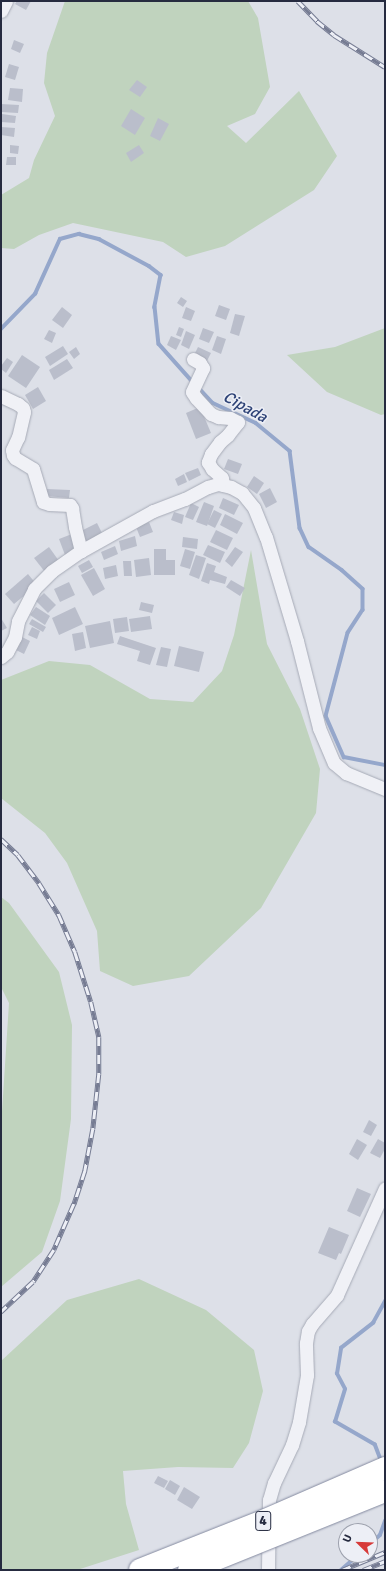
<!DOCTYPE html>
<html>
<head>
<meta charset="utf-8">
<style>
  body { margin:0 }
  #map { position:relative; width:386px; height:1571px; overflow:hidden; background:#dde0e8; font-family:Signika,sans-serif }
  div>[style] { position:absolute }
  .green>* { inset:0; background:#c0d3be }
  .stream>* { height:3.5px; margin:-1.75px; padding:0 1.75px; transform-origin:1.75px; border-radius:1.75px; background:#95a7cb }
  .building>* { inset:0; background:#babecb }
  .roads { filter:drop-shadow(0 0 1px #a6aab6) drop-shadow(0 0 1px #a6aab6) }
  .minor>* { height:13px; margin:-6.5px; padding:0 6.5px; transform-origin:6.5px; border-radius:6.5px; background:#f0f1f6 }
  .rail>* { height:4.5px; margin-top:-2.25px; transform-origin:0; background:repeating-linear-gradient(90deg,#edeff6 0 9px,#767c93 0 18px); box-sizing:border-box; border-block:1px solid #767c93 }
  .bridges { filter:drop-shadow(0 0 1px #848aa0) drop-shadow(0 0 1px #848aa0) }
  .motorway-bridge>* { height:22px; margin:-11px; padding:0 11px; transform-origin:11px; border-radius:11px; background:#fff }
  span { translate:-50% -50%; white-space:nowrap; text-align:center; line-height:1.15; -webkit-text-stroke:3px #edeff6; paint-order:stroke }
  .shield-label span { padding:1px 3px; background:#edeff6; border:1px solid; border-radius:3px; -webkit-text-stroke-width:0 }
  .shield-label { font-size:14px; color:#262b40; font-weight:700 }
  .water-label { font-size:16px; color:#2d4276; font-style:italic }
  .frame { position:absolute; inset:0; border:2px solid #262b40; pointer-events:none }
  .north { position:absolute; left:338px; top:1523px; width:40px; height:40px; box-sizing:border-box; background:#edeff6; border:1px solid #9da1ad; border-radius:50%; rotate:293deg; font-size:11px; font-weight:700; line-height:16px; text-align:center; color:#262b40 }
  .north::after { content:''; display:block; margin:auto; width:14px; height:18px; background:#d73a39; clip-path:polygon(50% 0,100% 100%,50% 72%,0 100%) }
</style>
</head>
<body>
<div id="map">
  <div class="green">
    <i style="clip-path:polygon(65px 1px,248px 1px,258px 18px,270px 87px,255px 114px,227px 126px,246px 143px,299px 91px,337px 156px,314px 190px,225px 246px,186px 257px,163px 242px,73px 223px,39px 235px,14px 249px,1px 248px,1px 195px,29px 178px,34px 160px,55px 116px,44px 83px,47px 53px)"></i>
    <i style="clip-path:polygon(385px 328px,385px 414px,381px 415px,327px 392px,287px 355px,335px 347px)"></i>
    <i style="clip-path:polygon(251px 550px,267px 644px,300px 709px,320px 769px,316px 813px,261px 908px,189px 976px,133px 986px,100px 971px,97px 931px,67px 863px,45px 833px,1px 798px,1px 680px,49px 661px,90px 665px,150px 699px,193px 702px,222px 671px,234px 635px)"></i>
    <i style="clip-path:polygon(1px 897px,9px 903px,59px 972px,72px 1025px,71px 1119px,60px 1201px,42px 1252px,1px 1287px,1px 1127px,9px 1003px,1px 987px)"></i>
    <i style="clip-path:polygon(139px 1279px,206px 1310px,254px 1350px,263px 1391px,249px 1443px,233px 1468px,178px 1467px,123px 1471px,126px 1504px,139px 1550px,77px 1570px,1px 1570px,1px 1361px,67px 1300px)"></i>
  </div>
  <div class="stream">
    <i style="left:1px;top:329px;width:49px;rotate:-45.8deg"></i>
    <i style="left:35px;top:294px;width:60px;rotate:-65.6deg"></i>
    <i style="left:60px;top:239px;width:20px;rotate:-15deg"></i>
    <i style="left:79px;top:234px;width:21px;rotate:14deg"></i>
    <i style="left:99px;top:239px;width:57px;rotate:28.4deg"></i>
    <i style="left:149px;top:266px;width:15px;rotate:37deg"></i>
    <i style="left:161px;top:275px;width:33px;rotate:101deg"></i>
    <i style="left:155px;top:307px;width:37px;rotate:84deg"></i>
    <i style="left:159px;top:344px;width:51px;rotate:48.2deg"></i>
    <i style="left:197px;top:386px;width:23px;rotate:47deg"></i>
    <i style="left:213px;top:403px;width:47px;rotate:24.9deg"></i>
    <i style="left:256px;top:423px;width:44px;rotate:39.5deg"></i>
    <i style="left:290px;top:451px;width:78px;rotate:82.6deg"></i>
    <i style="left:300px;top:528px;width:21px;rotate:65deg"></i>
    <i style="left:309px;top:547px;width:40px;rotate:34.9deg"></i>
    <i style="left:342px;top:570px;width:28px;rotate:42deg"></i>
    <i style="left:363px;top:589px;width:21px;rotate:90deg"></i>
    <i style="left:363px;top:610px;width:27px;rotate:123deg"></i>
    <i style="left:348px;top:633px;width:86px;rotate:104.8deg"></i>
    <i style="left:326px;top:716px;width:45px;rotate:66.3deg"></i>
    <i style="left:344px;top:757px;width:42px;rotate:11deg"></i>
    <i style="left:381px;top:1461px;width:17px;rotate:-111deg"></i>
    <i style="left:375px;top:1445px;width:46px;rotate:-150.1deg"></i>
    <i style="left:335px;top:1422px;width:34px;rotate:-73deg"></i>
    <i style="left:345px;top:1389px;width:17px;rotate:-118deg"></i>
    <i style="left:337px;top:1374px;width:26px;rotate:-81deg"></i>
    <i style="left:341px;top:1348px;width:41px;rotate:-38deg"></i>
    <i style="left:373px;top:1323px;width:25px;rotate:-61deg"></i>
    <i style="left:370px;top:1544px;width:13px;rotate:-42deg"></i>
    <i style="left:380px;top:1535px;width:15px;rotate:-70deg"></i>
    <i style="left:341px;top:1570px;width:23px;rotate:-41deg"></i>
  </div>
  <div class="building">
    <i style="clip-path:polygon(17px 1px,31px 1px,26px 10px,15px 4px)"></i>
    <i style="clip-path:polygon(14px 40px,24px 44px,20px 53px,11px 49px)"></i>
    <i style="clip-path:polygon(9px 64px,19px 67px,15px 80px,5px 77px)"></i>
    <i style="clip-path:polygon(137px 80px,147px 87px,140px 97px,129px 90px)"></i>
    <i style="clip-path:polygon(10px 88px,23px 89px,22px 102px,8px 100px)"></i>
    <i style="clip-path:polygon(1px 104px,19px 105px,18px 113px,1px 112px)"></i>
    <i style="clip-path:polygon(131px 109px,145px 118px,135px 135px,121px 126px)"></i>
    <i style="clip-path:polygon(2px 114px,16px 116px,15px 123px,1px 122px)"></i>
    <i style="clip-path:polygon(158px 118px,169px 124px,160px 141px,150px 136px)"></i>
    <i style="clip-path:polygon(1px 127px,15px 128px,14px 137px,1px 135px)"></i>
    <i style="clip-path:polygon(10px 145px,19px 146px,18px 154px,10px 153px)"></i>
    <i style="clip-path:polygon(139px 145px,144px 153px,131px 162px,126px 153px)"></i>
    <i style="clip-path:polygon(7px 157px,16px 157px,16px 165px,6px 165px)"></i>
    <i style="clip-path:polygon(181px 297px,187px 301px,183px 307px,177px 303px)"></i>
    <i style="clip-path:polygon(219px 305px,230px 309px,226px 320px,215px 316px)"></i>
    <i style="clip-path:polygon(62px 307px,72px 315px,63px 328px,52px 320px)"></i>
    <i style="clip-path:polygon(186px 307px,195px 311px,191px 321px,182px 318px)"></i>
    <i style="clip-path:polygon(235px 314px,245px 316px,239px 336px,230px 333px)"></i>
    <i style="clip-path:polygon(179px 327px,184px 329px,181px 337px,176px 335px)"></i>
    <i style="clip-path:polygon(203px 328px,214px 332px,209px 343px,199px 339px)"></i>
    <i style="clip-path:polygon(49px 330px,56px 333px,52px 343px,44px 339px)"></i>
    <i style="clip-path:polygon(186px 331px,195px 335px,189px 349px,181px 345px)"></i>
    <i style="clip-path:polygon(171px 336px,181px 340px,176px 350px,167px 345px)"></i>
    <i style="clip-path:polygon(217px 336px,226px 339px,221px 354px,212px 350px)"></i>
    <i style="clip-path:polygon(63px 346px,68px 354px,50px 366px,45px 357px)"></i>
    <i style="clip-path:polygon(76px 347px,80px 354px,74px 359px,69px 352px)"></i>
    <i style="clip-path:polygon(198px 347px,211px 353px,207px 361px,194px 355px)"></i>
    <i style="clip-path:polygon(22px 355px,40px 367px,26px 388px,8px 376px)"></i>
    <i style="clip-path:polygon(7px 358px,13px 362px,6px 373px,1px 369px,1px 366px)"></i>
    <i style="clip-path:polygon(67px 359px,73px 368px,54px 380px,49px 370px)"></i>
    <i style="clip-path:polygon(38px 387px,46px 401px,33px 409px,25px 395px)"></i>
    <i style="clip-path:polygon(200px 407px,211px 433px,196px 439px,186px 413px)"></i>
    <i style="clip-path:polygon(228px 459px,242px 464px,238px 474px,224px 469px)"></i>
    <i style="clip-path:polygon(198px 468px,201px 475px,189px 481px,185px 473px)"></i>
    <i style="clip-path:polygon(184px 474px,187px 482px,178px 486px,175px 479px)"></i>
    <i style="clip-path:polygon(254px 476px,264px 483px,257px 494px,247px 487px)"></i>
    <i style="clip-path:polygon(270px 488px,277px 502px,266px 508px,259px 494px)"></i>
    <i style="clip-path:polygon(47px 489px,70px 490px,69px 498px,46px 496px)"></i>
    <i style="clip-path:polygon(223px 498px,239px 505px,234px 515px,219px 508px)"></i>
    <i style="clip-path:polygon(204px 502px,214px 506px,207px 526px,196px 522px)"></i>
    <i style="clip-path:polygon(191px 503px,199px 507px,193px 520px,185px 517px)"></i>
    <i style="clip-path:polygon(214px 510px,222px 514px,215px 528px,207px 524px)"></i>
    <i style="clip-path:polygon(174px 512px,184px 515px,182px 524px,171px 520px)"></i>
    <i style="clip-path:polygon(225px 514px,243px 523px,237px 534px,220px 525px)"></i>
    <i style="clip-path:polygon(149px 522px,153px 532px,140px 537px,136px 527px)"></i>
    <i style="clip-path:polygon(97px 523px,103px 535px,83px 545px,77px 533px)"></i>
    <i style="clip-path:polygon(216px 530px,233px 538px,227px 550px,210px 542px)"></i>
    <i style="clip-path:polygon(72px 534px,78px 549px,65px 555px,59px 539px)"></i>
    <i style="clip-path:polygon(135px 536px,137px 546px,121px 551px,119px 541px)"></i>
    <i style="clip-path:polygon(183px 537px,198px 539px,197px 549px,182px 547px)"></i>
    <i style="clip-path:polygon(208px 545px,225px 552px,220px 563px,203px 555px)"></i>
    <i style="clip-path:polygon(115px 546px,118px 554px,104px 560px,101px 552px)"></i>
    <i style="clip-path:polygon(49px 547px,59px 561px,45px 572px,34px 558px)"></i>
    <i style="clip-path:polygon(235px 547px,243px 552px,232px 567px,225px 561px)"></i>
    <i style="clip-path:polygon(154px 549px,166px 549px,166px 560px,175px 560px,175px 575px,154px 575px)"></i>
    <i style="clip-path:polygon(185px 549px,195px 552px,190px 569px,180px 566px)"></i>
    <i style="clip-path:polygon(196px 555px,206px 558px,199px 579px,189px 575px)"></i>
    <i style="clip-path:polygon(149px 558px,151px 575px,136px 577px,134px 560px)"></i>
    <i style="clip-path:polygon(89px 560px,93px 567px,82px 573px,78px 566px)"></i>
    <i style="clip-path:polygon(123px 561px,131px 561px,132px 576px,124px 576px)"></i>
    <i style="clip-path:polygon(207px 563px,216px 566px,214px 572px,227px 577px,225px 584px,210px 580px,209px 584px,201px 581px)"></i>
    <i style="clip-path:polygon(116px 565px,118px 576px,105px 579px,103px 568px)"></i>
    <i style="clip-path:polygon(94px 568px,105px 589px,93px 596px,81px 575px)"></i>
    <i style="clip-path:polygon(28px 574px,37px 585px,14px 604px,5px 594px)"></i>
    <i style="clip-path:polygon(231px 580px,245px 588px,240px 596px,226px 587px)"></i>
    <i style="clip-path:polygon(69px 582px,75px 595px,60px 602px,54px 589px)"></i>
    <i style="clip-path:polygon(44px 593px,56px 605px,48px 613px,36px 601px)"></i>
    <i style="clip-path:polygon(141px 602px,154px 605px,152px 613px,139px 610px)"></i>
    <i style="clip-path:polygon(36px 607px,50px 616px,45px 625px,30px 615px)"></i>
    <i style="clip-path:polygon(75px 607px,83px 624px,59px 635px,52px 618px)"></i>
    <i style="clip-path:polygon(150px 616px,152px 629px,131px 632px,129px 619px)"></i>
    <i style="clip-path:polygon(127px 617px,129px 631px,115px 633px,113px 619px)"></i>
    <i style="clip-path:polygon(1px 618px,7px 628px,1px 631px)"></i>
    <i style="clip-path:polygon(32px 619px,46px 627px,43px 632px,29px 624px)"></i>
    <i style="clip-path:polygon(110px 621px,114px 643px,90px 648px,85px 626px)"></i>
    <i style="clip-path:polygon(32px 627px,40px 631px,37px 639px,28px 635px)"></i>
    <i style="clip-path:polygon(83px 632px,86px 648px,75px 651px,72px 634px)"></i>
    <i style="clip-path:polygon(20px 636px,30px 641px,24px 654px,14px 649px)"></i>
    <i style="clip-path:polygon(120px 636px,156px 648px,150px 665px,137px 661px,140px 651px,117px 644px)"></i>
    <i style="clip-path:polygon(179px 646px,204px 652px,199px 672px,174px 666px)"></i>
    <i style="clip-path:polygon(161px 647px,171px 649px,167px 667px,156px 665px)"></i>
    <i style="clip-path:polygon(369px 1120px,377px 1125px,371px 1136px,363px 1132px)"></i>
    <i style="clip-path:polygon(357px 1139px,367px 1145px,358px 1160px,349px 1154px)"></i>
    <i style="clip-path:polygon(378px 1139px,385px 1143px,385px 1149px,380px 1158px,370px 1153px)"></i>
    <i style="clip-path:polygon(357px 1188px,371px 1194px,360px 1217px,347px 1211px)"></i>
    <i style="clip-path:polygon(329px 1227px,349px 1235px,341px 1254px,339px 1253px,336px 1260px,318px 1253px)"></i>
    <i style="clip-path:polygon(158px 1476px,168px 1481px,164px 1488px,154px 1483px)"></i>
    <i style="clip-path:polygon(170px 1480px,180px 1486px,175px 1495px,165px 1489px)"></i>
    <i style="clip-path:polygon(184px 1487px,200px 1497px,192px 1509px,177px 1500px)"></i>
  </div>
  <div class="roads">
    <div class="minor">
      <i style="left:1px;top:11px;width:11px;rotate:-63deg"></i>
      <i style="left:193px;top:359px;width:8px;rotate:30deg"></i>
      <i style="left:200px;top:363px;width:6px;rotate:59deg"></i>
      <i style="left:203px;top:368px;width:26px;rotate:115deg"></i>
      <i style="left:192px;top:392px;width:7px;rotate:56deg"></i>
      <i style="left:196px;top:398px;width:22px;rotate:47deg"></i>
      <i style="left:211px;top:414px;width:8px;rotate:23deg"></i>
      <i style="left:218px;top:417px;width:12px;rotate:5deg"></i>
      <i style="left:230px;top:418px;width:9px;rotate:27deg"></i>
      <i style="left:238px;top:422px;width:16px;rotate:128deg"></i>
      <i style="left:228px;top:435px;width:11px;rotate:139deg"></i>
      <i style="left:220px;top:442px;width:15px;rotate:127deg"></i>
      <i style="left:211px;top:454px;width:9px;rotate:111deg"></i>
      <i style="left:208px;top:462px;width:8px;rotate:60deg"></i>
      <i style="left:212px;top:469px;width:13px;rotate:42deg"></i>
      <i style="left:222px;top:478px;width:7px;rotate:82deg"></i>
      <i style="left:1px;top:396px;width:19px;rotate:25deg"></i>
      <i style="left:18px;top:404px;width:6px;rotate:39deg"></i>
      <i style="left:23px;top:408px;width:4px;rotate:76deg"></i>
      <i style="left:24px;top:412px;width:26px;rotate:103deg"></i>
      <i style="left:18px;top:437px;width:14px;rotate:115deg"></i>
      <i style="left:12px;top:450px;width:5px;rotate:79deg"></i>
      <i style="left:13px;top:455px;width:4px;rotate:56deg"></i>
      <i style="left:15px;top:458px;width:21px;rotate:31deg"></i>
      <i style="left:33px;top:469px;width:34px;rotate:73deg"></i>
      <i style="left:43px;top:502px;width:6px;rotate:18deg"></i>
      <i style="left:49px;top:504px;width:21px;rotate:3deg"></i>
      <i style="left:70px;top:505px;width:4px;rotate:56deg"></i>
      <i style="left:72px;top:508px;width:19px;rotate:81deg"></i>
      <i style="left:75px;top:527px;width:25px;rotate:76deg"></i>
      <i style="left:1px;top:657px;width:8px;rotate:-40deg"></i>
      <i style="left:7px;top:652px;width:17px;rotate:-62deg"></i>
      <i style="left:15px;top:637px;width:16px;rotate:-79deg"></i>
      <i style="left:18px;top:621px;width:36px;rotate:-63deg"></i>
      <i style="left:34px;top:589px;width:25px;rotate:-45deg"></i>
      <i style="left:52px;top:571px;width:35px;rotate:-35deg"></i>
      <i style="left:81px;top:551px;width:82px;rotate:-29.1deg"></i>
      <i style="left:153px;top:511px;width:34px;rotate:-21deg"></i>
      <i style="left:185px;top:499px;width:26px;rotate:-28deg"></i>
      <i style="left:208px;top:487px;width:10px;rotate:-17deg"></i>
      <i style="left:218px;top:484px;width:13px;rotate:13deg"></i>
      <i style="left:231px;top:487px;width:13px;rotate:29deg"></i>
      <i style="left:242px;top:493px;width:19px;rotate:51deg"></i>
      <i style="left:254px;top:508px;width:31px;rotate:68deg"></i>
      <i style="left:266px;top:537px;width:109px;rotate:73.4deg"></i>
      <i style="left:297px;top:641px;width:90px;rotate:75.8deg"></i>
      <i style="left:319px;top:728px;width:38px;rotate:67deg"></i>
      <i style="left:334px;top:763px;width:16px;rotate:40deg"></i>
      <i style="left:346px;top:773px;width:42px;rotate:22.3deg"></i>
      <i style="left:268px;top:1570px;width:70px;rotate:-89.2deg"></i>
      <i style="left:269px;top:1500px;width:18px;rotate:-74deg"></i>
      <i style="left:274px;top:1483px;width:42px;rotate:-64.7deg"></i>
      <i style="left:292px;top:1445px;width:24px;rotate:-73deg"></i>
      <i style="left:299px;top:1422px;width:48px;rotate:-80.3deg"></i>
      <i style="left:307px;top:1375px;width:32px;rotate:-92deg"></i>
      <i style="left:306px;top:1343px;width:12px;rotate:-81deg"></i>
      <i style="left:308px;top:1331px;width:8px;rotate:-60deg"></i>
      <i style="left:312px;top:1324px;width:38px;rotate:-49deg"></i>
      <i style="left:337px;top:1295px;width:117px;rotate:-65.8deg"></i>
    </div>
  </div>
  <div class="rail">
    <i style="left:298px;top:1px;width:28px;rotate:46deg"></i>
    <i style="left:317px;top:21px;width:22px;rotate:39deg"></i>
    <i style="left:334px;top:35px;width:60px;rotate:32.1deg"></i>
    <i style="left:1px;top:839px;width:23px;rotate:43deg"></i>
    <i style="left:18px;top:855px;width:35px;rotate:53deg"></i>
    <i style="left:39px;top:883px;width:38px;rotate:58deg"></i>
    <i style="left:59px;top:915px;width:40px;rotate:66.6deg"></i>
    <i style="left:75px;top:952px;width:52px;rotate:72.3deg"></i>
    <i style="left:91px;top:1002px;width:36px;rotate:77deg"></i>
    <i style="left:99px;top:1037px;width:37px;rotate:90deg"></i>
    <i style="left:99px;top:1074px;width:55px;rotate:96.2deg"></i>
    <i style="left:93px;top:1129px;width:43px;rotate:100.8deg"></i>
    <i style="left:85px;top:1171px;width:35px;rotate:108deg"></i>
    <i style="left:74px;top:1204px;width:50px;rotate:113.5deg"></i>
    <i style="left:54px;top:1250px;width:38px;rotate:123deg"></i>
    <i style="left:33px;top:1282px;width:44px;rotate:136.8deg"></i>
    <i style="left:342px;top:1570px;width:47px;rotate:-22.7deg"></i>
    <i style="left:363px;top:1570px;width:24px;rotate:-22deg"></i>
  </div>
  <div class="bridges">
    <div class="motorway-bridge">
      <i style="left:140px;top:1570px;width:132px;rotate:-21.7deg"></i>
      <i style="left:263px;top:1521px;width:133px;rotate:-23.5deg"></i>
      <i style="left:189px;top:1570px;width:211px;rotate:-22deg"></i>
    </div>
  </div>
  <div class="shield-label">
    <span style="left:263px;top:1521px">4</span>
  </div>
  <div class="water-label">
    <span style="left:245px;top:407px;rotate:29deg">Cipada</span>
  </div>
  <div class="frame"></div>
  <div class="north">U</div>
</div>
</body>
</html>
